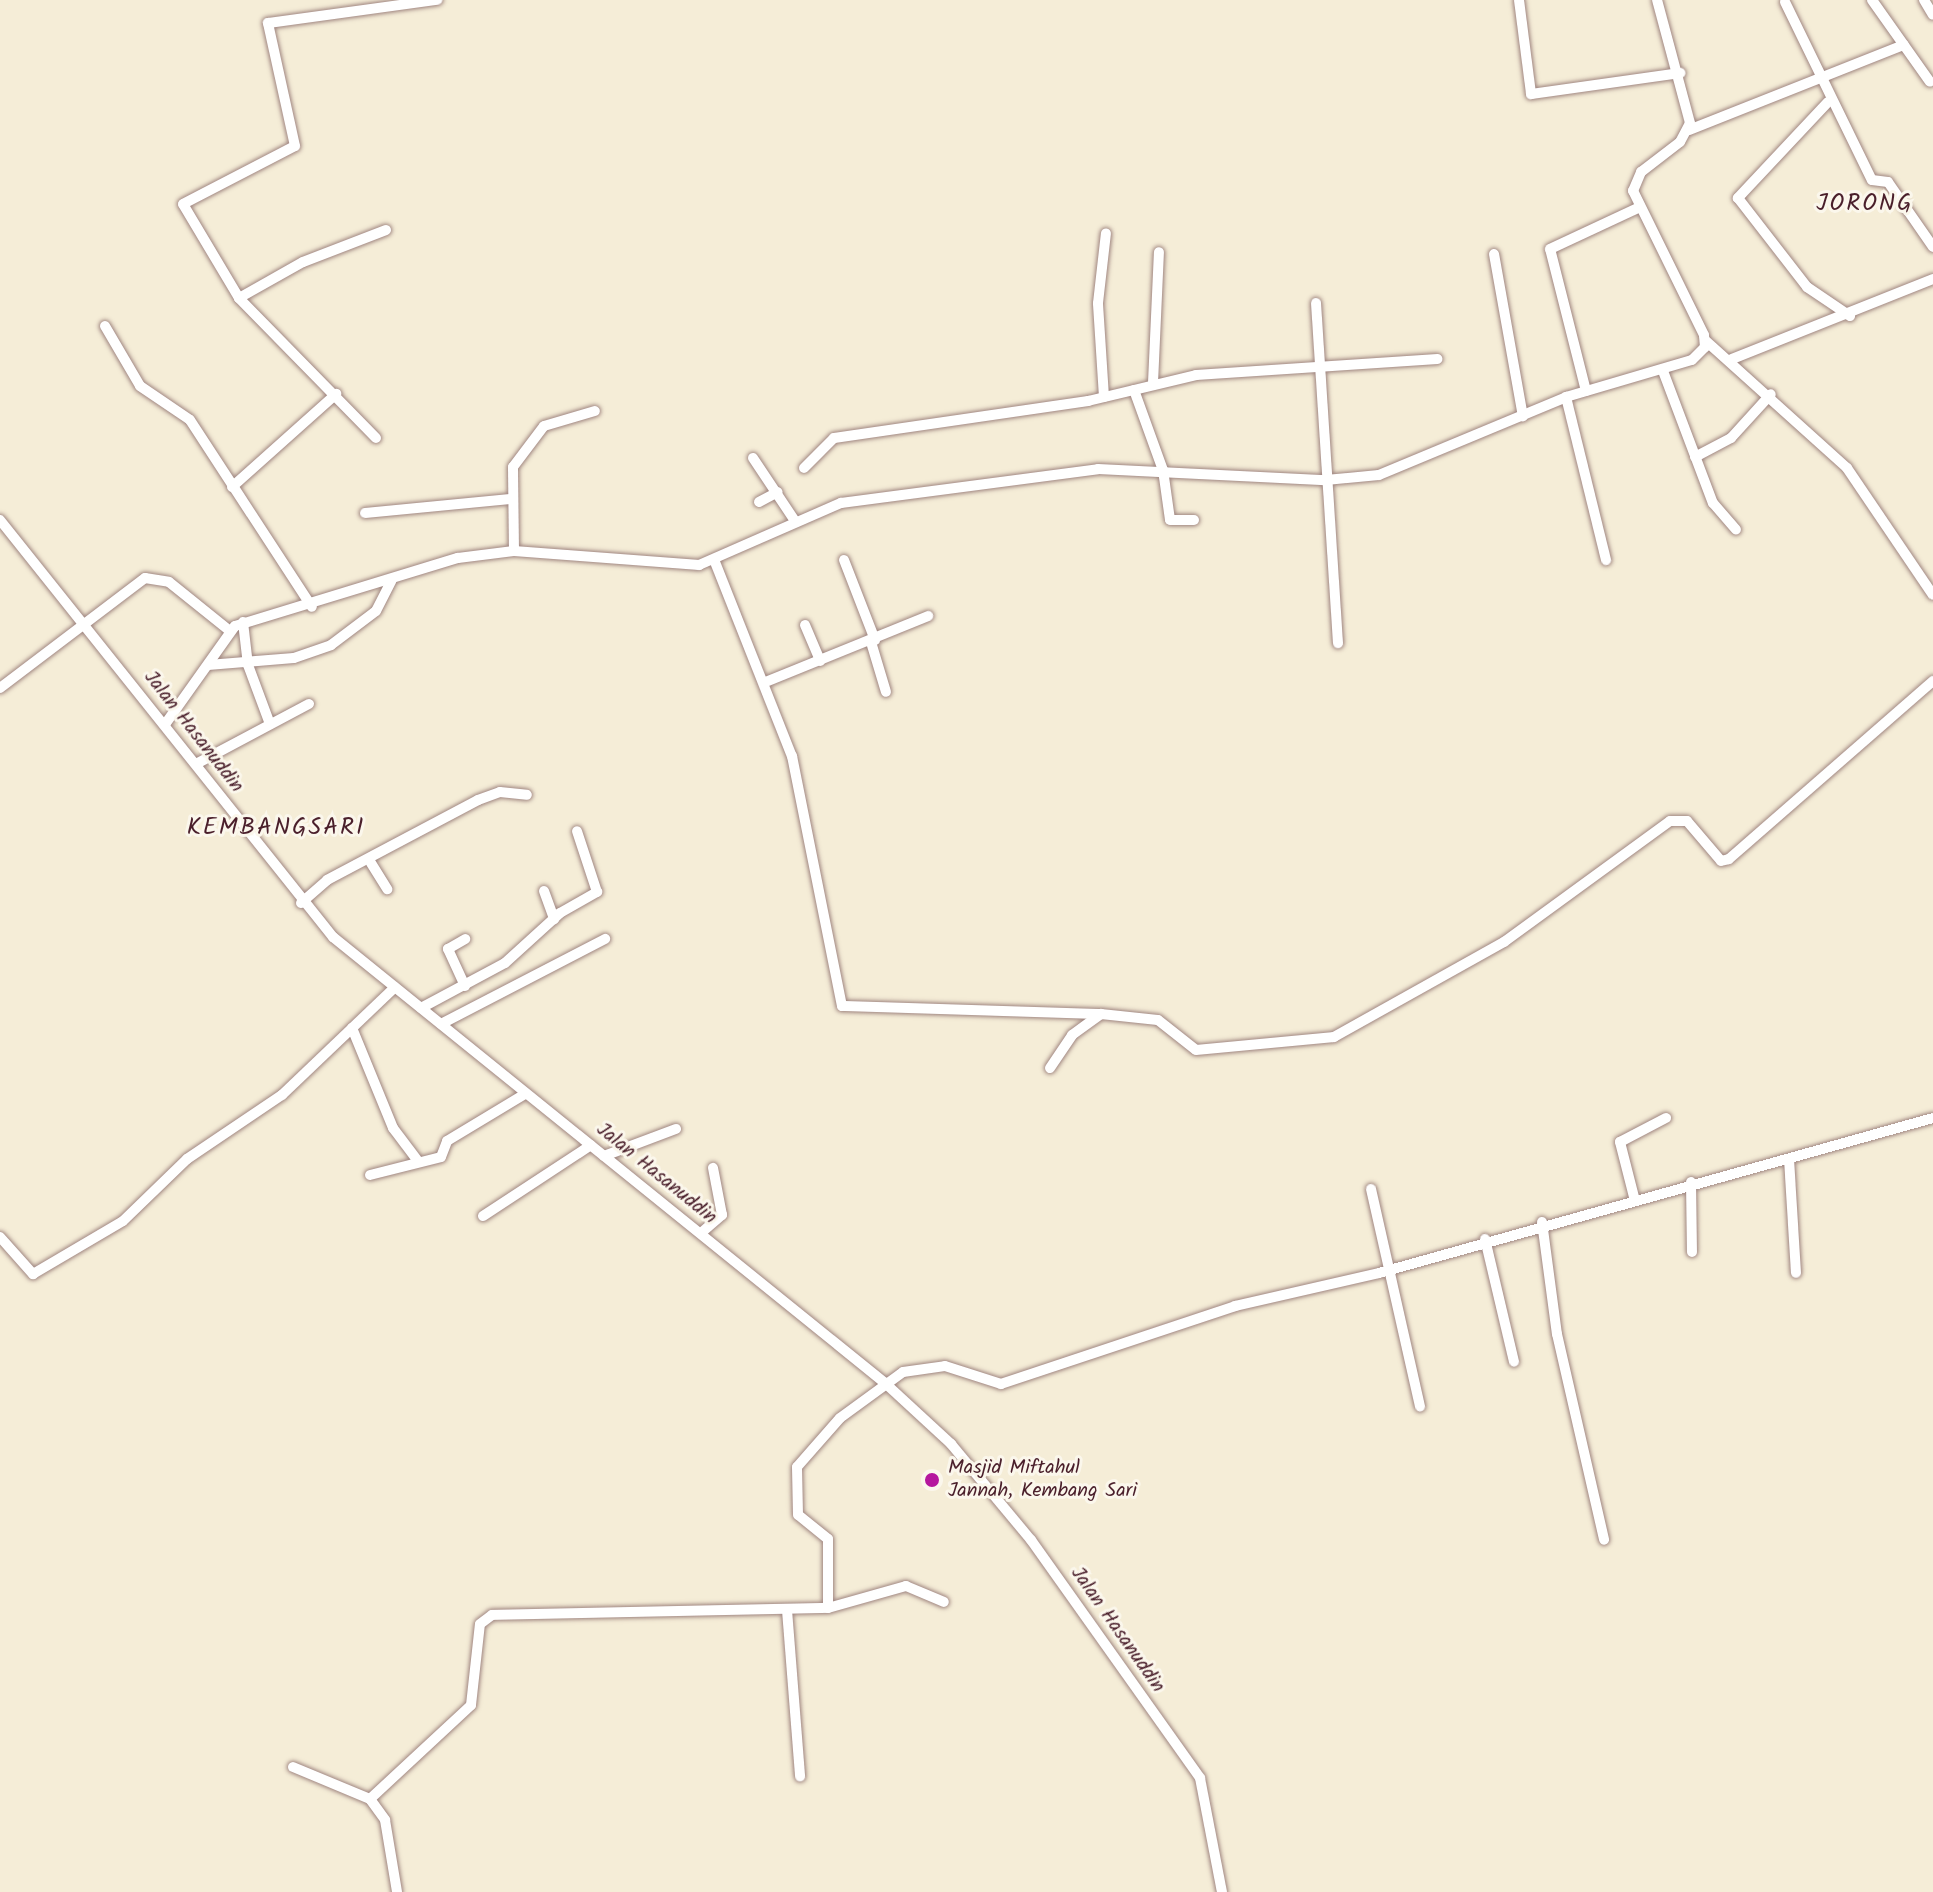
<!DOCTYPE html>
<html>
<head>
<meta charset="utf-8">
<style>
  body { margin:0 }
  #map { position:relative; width:1933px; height:1892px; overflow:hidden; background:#f5edd7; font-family:Kalam,sans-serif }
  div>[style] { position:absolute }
  .roads { filter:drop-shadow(0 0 2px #a08681) drop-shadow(0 0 2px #a08681) }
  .minor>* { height:10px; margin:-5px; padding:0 5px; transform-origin:5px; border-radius:5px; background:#fff }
  .dots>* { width:22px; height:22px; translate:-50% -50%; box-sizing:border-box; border:4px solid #fbf7ec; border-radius:50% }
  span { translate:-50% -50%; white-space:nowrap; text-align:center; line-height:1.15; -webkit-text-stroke:6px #fbf7ec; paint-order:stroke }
  .street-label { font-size:20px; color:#4a1f2b }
  .poi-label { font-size:20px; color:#4a1f2b }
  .left { translate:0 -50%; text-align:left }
  .quarter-label { font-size:24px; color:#4a1f2b; letter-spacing:2px }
</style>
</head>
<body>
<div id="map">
  <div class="roads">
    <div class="minor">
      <i style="left:1519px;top:0;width:95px;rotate:82.7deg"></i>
      <i style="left:1531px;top:94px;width:151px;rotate:-8deg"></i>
      <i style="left:1872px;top:0;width:100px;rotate:54.7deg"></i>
      <i style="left:1924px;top:0;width:17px;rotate:59deg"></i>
      <i style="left:1785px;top:2px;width:198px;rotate:64deg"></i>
      <i style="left:1872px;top:180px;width:16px;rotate:7deg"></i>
      <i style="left:1888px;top:182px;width:79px;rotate:55.3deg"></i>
      <i style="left:1828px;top:102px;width:132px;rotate:133.2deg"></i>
      <i style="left:1738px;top:198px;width:113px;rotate:52.2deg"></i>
      <i style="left:1807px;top:287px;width:52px;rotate:34deg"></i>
      <i style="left:1689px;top:130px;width:231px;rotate:-21.6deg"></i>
      <i style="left:1494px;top:254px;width:165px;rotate:79.9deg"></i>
      <i style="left:239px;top:298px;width:73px;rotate:-29.4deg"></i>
      <i style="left:303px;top:262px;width:89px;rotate:-21.1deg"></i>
      <i style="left:1316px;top:303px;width:341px;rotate:86.3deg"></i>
      <i style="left:105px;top:326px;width:69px;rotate:59.7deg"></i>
      <i style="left:140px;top:386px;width:60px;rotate:34.2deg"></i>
      <i style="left:190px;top:420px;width:223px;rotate:56.9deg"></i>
      <i style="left:1706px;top:341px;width:190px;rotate:42deg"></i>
      <i style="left:1847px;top:468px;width:153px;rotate:55.9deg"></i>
      <i style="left:1732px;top:359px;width:216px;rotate:-21.7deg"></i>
      <i style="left:1663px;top:371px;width:141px;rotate:69.3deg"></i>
      <i style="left:1713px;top:503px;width:35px;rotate:49deg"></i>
      <i style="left:1153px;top:383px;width:131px;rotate:-87.4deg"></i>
      <i style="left:1134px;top:390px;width:85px;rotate:70.1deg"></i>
      <i style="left:1163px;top:470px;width:50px;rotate:82deg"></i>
      <i style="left:1170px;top:520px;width:24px"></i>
      <i style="left:1586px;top:391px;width:146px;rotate:-104.2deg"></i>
      <i style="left:1550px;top:249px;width:97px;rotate:-25deg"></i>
      <i style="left:1104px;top:397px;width:94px;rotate:-93.7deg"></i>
      <i style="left:1098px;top:303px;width:70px;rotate:-83.5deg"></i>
      <i style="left:1566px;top:397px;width:168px;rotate:76.2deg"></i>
      <i style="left:376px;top:438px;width:196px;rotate:-134.4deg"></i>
      <i style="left:239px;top:298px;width:109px;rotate:-120.8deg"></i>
      <i style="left:183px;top:204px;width:126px;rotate:-27.4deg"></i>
      <i style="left:295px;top:146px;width:126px;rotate:-102.4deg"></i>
      <i style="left:268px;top:23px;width:171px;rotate:-7.8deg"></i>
      <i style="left:1695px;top:457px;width:41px;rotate:-27.8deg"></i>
      <i style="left:1731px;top:438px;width:59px;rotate:-47.7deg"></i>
      <i style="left:753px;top:458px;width:76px;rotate:56.3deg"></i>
      <i style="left:804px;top:468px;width:42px;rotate:-45deg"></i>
      <i style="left:834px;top:438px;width:257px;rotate:-8.3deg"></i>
      <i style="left:1088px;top:401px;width:111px;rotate:-13.5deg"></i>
      <i style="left:1196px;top:375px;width:242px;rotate:-3.8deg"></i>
      <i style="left:232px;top:487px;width:140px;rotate:-41.8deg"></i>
      <i style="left:759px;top:502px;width:21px;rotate:-28deg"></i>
      <i style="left:365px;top:513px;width:146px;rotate:-5.5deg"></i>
      <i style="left:0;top:520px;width:534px;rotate:51.39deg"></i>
      <i style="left:333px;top:937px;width:710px;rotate:38.94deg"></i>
      <i style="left:885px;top:1383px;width:90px;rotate:42.7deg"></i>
      <i style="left:951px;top:1444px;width:125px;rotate:50.2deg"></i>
      <i style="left:1031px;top:1540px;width:292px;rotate:54.6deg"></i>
      <i style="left:1200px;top:1778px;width:116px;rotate:79.1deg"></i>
      <i style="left:514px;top:551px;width:84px;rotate:-90.7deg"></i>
      <i style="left:513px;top:467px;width:51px;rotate:-52.9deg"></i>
      <i style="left:544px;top:426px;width:53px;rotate:-16.4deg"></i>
      <i style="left:844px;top:560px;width:86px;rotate:68.8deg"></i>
      <i style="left:715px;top:562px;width:209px;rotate:68.4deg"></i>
      <i style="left:792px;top:756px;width:255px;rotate:78.7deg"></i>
      <i style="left:842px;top:1006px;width:259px;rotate:1.8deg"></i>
      <i style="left:243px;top:622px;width:43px;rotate:83.4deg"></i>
      <i style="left:248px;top:665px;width:63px;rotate:69.6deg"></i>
      <i style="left:805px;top:625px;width:39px;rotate:67deg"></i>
      <i style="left:871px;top:642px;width:52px;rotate:73.3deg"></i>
      <i style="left:208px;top:665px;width:86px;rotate:-4.7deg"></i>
      <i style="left:294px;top:658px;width:39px;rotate:-19deg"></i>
      <i style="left:331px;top:645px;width:56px;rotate:-37.1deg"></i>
      <i style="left:376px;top:611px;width:34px;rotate:-63deg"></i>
      <i style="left:768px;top:681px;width:173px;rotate:-22.1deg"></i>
      <i style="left:0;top:688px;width:182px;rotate:-37.2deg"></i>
      <i style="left:145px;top:578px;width:24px;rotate:9deg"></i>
      <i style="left:169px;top:582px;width:78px;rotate:38.8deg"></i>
      <i style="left:166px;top:723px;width:119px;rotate:-54.6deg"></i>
      <i style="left:235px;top:626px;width:233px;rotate:-17deg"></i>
      <i style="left:458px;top:558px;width:56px;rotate:-7.1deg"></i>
      <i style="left:514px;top:551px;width:186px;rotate:4.3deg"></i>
      <i style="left:699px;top:565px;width:155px;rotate:-23.6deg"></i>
      <i style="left:841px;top:503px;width:259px;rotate:-7.5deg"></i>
      <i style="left:1098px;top:469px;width:228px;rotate:2.8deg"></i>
      <i style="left:1326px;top:480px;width:53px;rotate:-5.4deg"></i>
      <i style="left:1379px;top:475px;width:203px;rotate:-22.6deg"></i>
      <i style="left:1566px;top:397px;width:131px;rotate:-16.4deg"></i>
      <i style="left:1692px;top:360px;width:18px;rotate:-45deg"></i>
      <i style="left:1705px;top:347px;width:12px;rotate:-95deg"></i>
      <i style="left:1704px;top:335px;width:161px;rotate:-116.2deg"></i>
      <i style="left:1633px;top:191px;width:21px;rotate:-67deg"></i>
      <i style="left:1641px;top:172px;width:49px;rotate:-37.6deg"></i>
      <i style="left:1680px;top:142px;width:21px;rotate:-62deg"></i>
      <i style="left:1690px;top:123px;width:127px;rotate:-105deg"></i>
      <i style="left:196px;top:764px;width:128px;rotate:-28deg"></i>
      <i style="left:371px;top:863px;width:31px;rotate:58deg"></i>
      <i style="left:544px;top:891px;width:30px;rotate:70deg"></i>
      <i style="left:301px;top:903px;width:35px;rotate:-41deg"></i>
      <i style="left:327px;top:880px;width:171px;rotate:-27.9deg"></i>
      <i style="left:478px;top:800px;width:23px;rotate:-20deg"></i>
      <i style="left:500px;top:792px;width:27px;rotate:6deg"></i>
      <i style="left:465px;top:986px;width:41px;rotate:-114.7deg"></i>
      <i style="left:448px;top:949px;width:20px;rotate:-30deg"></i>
      <i style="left:421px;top:1008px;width:95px;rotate:-28.2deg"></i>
      <i style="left:505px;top:963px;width:74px;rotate:-42.3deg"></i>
      <i style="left:560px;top:913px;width:43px;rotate:-29.6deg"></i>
      <i style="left:597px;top:892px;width:64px;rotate:-108.2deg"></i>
      <i style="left:441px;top:1024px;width:185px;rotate:-27.4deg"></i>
      <i style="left:352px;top:1028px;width:108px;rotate:67.7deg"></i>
      <i style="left:393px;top:1128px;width:41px;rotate:52.9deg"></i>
      <i style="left:1050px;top:1068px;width:40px;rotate:-56deg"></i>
      <i style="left:1072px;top:1035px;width:36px;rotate:-36deg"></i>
      <i style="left:1101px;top:1014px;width:57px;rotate:6deg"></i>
      <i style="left:1158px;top:1020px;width:48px;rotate:38.3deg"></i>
      <i style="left:1196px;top:1050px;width:139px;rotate:-5.4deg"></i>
      <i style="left:1334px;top:1037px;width:195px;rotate:-29.2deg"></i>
      <i style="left:1504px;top:942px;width:205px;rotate:-36.1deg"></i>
      <i style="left:1670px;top:821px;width:17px"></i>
      <i style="left:1687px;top:821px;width:52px;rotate:49.6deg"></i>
      <i style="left:1721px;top:861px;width:8px;rotate:-14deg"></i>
      <i style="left:1729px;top:859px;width:271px;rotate:-41.1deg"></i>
      <i style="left:604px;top:1156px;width:77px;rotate:-20.6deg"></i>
      <i style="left:1789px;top:1159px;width:114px;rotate:86.5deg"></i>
      <i style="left:370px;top:1175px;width:73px;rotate:-14.2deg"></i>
      <i style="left:441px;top:1157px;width:17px;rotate:-69deg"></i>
      <i style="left:447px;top:1141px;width:91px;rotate:-31.1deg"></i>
      <i style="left:1691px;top:1182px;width:70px;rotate:89.2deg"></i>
      <i style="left:1371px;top:1189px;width:223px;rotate:77.3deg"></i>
      <i style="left:1634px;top:1197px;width:57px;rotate:-104.3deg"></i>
      <i style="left:1620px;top:1142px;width:52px;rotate:-27.6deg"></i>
      <i style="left:483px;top:1216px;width:129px;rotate:-33.3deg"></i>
      <i style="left:1542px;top:1222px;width:113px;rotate:82.4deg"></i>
      <i style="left:1557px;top:1334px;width:211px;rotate:77.1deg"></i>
      <i style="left:701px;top:1233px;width:28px;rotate:-41deg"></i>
      <i style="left:722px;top:1215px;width:48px;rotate:-100.8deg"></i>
      <i style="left:0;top:1237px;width:50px;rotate:48.3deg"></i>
      <i style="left:33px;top:1274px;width:104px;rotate:-30.5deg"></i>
      <i style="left:123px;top:1221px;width:89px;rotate:-44.1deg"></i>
      <i style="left:187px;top:1159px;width:115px;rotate:-34deg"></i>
      <i style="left:282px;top:1095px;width:156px;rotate:-43.7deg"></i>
      <i style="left:1485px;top:1239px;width:126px;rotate:76.7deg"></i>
      <i style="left:828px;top:1608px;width:81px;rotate:-15.8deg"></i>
      <i style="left:906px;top:1586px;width:41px;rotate:22.8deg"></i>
      <i style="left:787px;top:1610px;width:167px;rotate:85.5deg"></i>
      <i style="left:293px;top:1767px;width:83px;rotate:22.6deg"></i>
      <i style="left:370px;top:1799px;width:26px;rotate:54deg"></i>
      <i style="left:385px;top:1820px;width:73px;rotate:80.5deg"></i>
      <i style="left:370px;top:1799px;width:138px;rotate:-42.9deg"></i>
      <i style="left:471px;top:1705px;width:81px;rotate:-83.7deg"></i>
      <i style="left:480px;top:1624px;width:15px;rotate:-37deg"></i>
      <i style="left:492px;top:1615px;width:336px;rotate:-1.2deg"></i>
      <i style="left:828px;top:1608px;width:69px;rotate:-90deg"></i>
      <i style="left:828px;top:1539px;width:38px;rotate:-141deg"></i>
      <i style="left:798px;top:1515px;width:48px;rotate:-91.2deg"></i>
      <i style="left:797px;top:1467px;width:65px;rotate:-48.7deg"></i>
      <i style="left:840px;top:1418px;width:78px;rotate:-36.1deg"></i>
      <i style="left:903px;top:1372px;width:42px;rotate:-8.1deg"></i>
      <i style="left:945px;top:1366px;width:59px;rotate:17.8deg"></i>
      <i style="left:1001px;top:1384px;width:247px;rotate:-18.4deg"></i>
      <i style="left:1235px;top:1306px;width:148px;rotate:-12.9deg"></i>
      <i style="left:1379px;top:1273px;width:575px;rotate:-15.63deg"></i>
    </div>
  </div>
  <div class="dots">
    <i style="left:932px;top:1480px;background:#b5179e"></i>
  </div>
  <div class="street-label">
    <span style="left:193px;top:732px;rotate:52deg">Jalan Hasanuddin</span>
    <span style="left:656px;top:1174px;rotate:39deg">Jalan Hasanuddin</span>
    <span style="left:1117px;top:1630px;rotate:55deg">Jalan Hasanuddin</span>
  </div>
  <div class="poi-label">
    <span class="left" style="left:948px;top:1480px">Masjid Miftahul<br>Jannah, Kembang Sari</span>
  </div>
  <div class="quarter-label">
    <span style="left:1865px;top:204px">JORONG</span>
    <span style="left:276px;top:828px">KEMBANGSARI</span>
  </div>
</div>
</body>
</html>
